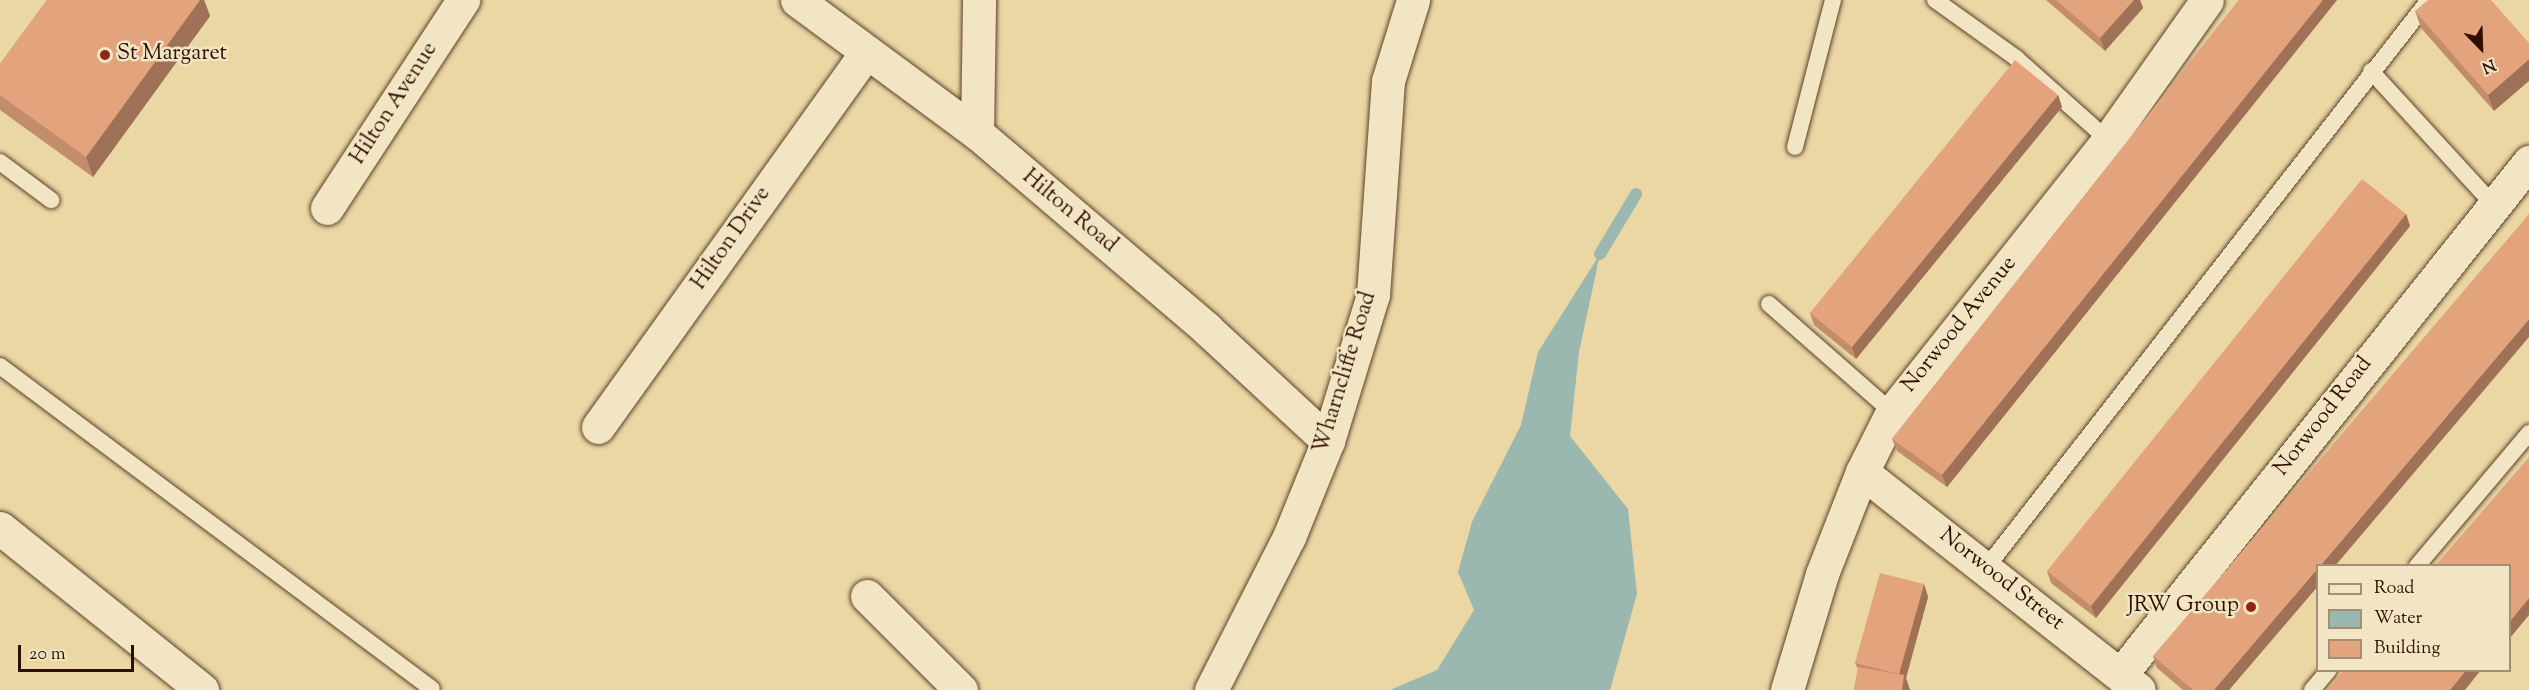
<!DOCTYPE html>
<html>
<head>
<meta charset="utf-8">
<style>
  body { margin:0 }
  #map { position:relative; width:2529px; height:690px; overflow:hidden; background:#ead7a4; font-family:"Sorts Mill Goudy",serif }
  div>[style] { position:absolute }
  .water>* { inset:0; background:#9ab8af }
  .stream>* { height:12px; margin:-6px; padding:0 6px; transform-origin:6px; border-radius:6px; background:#9ab8af }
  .roads { filter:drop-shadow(0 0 2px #5e412a) drop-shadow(0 0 2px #5e412a) }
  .service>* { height:16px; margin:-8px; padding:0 8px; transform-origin:8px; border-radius:8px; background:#f1e5c4 }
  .minor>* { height:33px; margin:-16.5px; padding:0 16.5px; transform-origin:16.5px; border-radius:16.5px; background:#f1e5c4 }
  .wall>* { inset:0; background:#c38c6b }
  .shaded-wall>* { inset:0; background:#9f7257 }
  .building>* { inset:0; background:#e3a37c }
  .dots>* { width:16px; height:16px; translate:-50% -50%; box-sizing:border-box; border:3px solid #f1e5c4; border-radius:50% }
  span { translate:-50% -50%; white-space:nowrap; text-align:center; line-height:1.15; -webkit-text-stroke:5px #f1e5c4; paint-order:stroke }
  .poi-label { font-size:22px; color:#300f02 }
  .left { translate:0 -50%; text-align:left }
  .right { translate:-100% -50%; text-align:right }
  .street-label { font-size:22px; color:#300f02 }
  .legend { position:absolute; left:2316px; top:564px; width:195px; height:108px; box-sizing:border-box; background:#f1e5c4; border:2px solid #a48f76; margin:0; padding:8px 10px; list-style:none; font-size:18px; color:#300f02 }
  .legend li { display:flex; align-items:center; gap:12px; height:30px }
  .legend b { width:30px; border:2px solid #a48f76 }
  .north { position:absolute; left:2451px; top:18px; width:60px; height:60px; -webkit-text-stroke:4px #f1e5c4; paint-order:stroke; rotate:157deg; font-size:16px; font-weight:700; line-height:24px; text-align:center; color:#300f02 }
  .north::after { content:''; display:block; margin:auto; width:21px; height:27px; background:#300f02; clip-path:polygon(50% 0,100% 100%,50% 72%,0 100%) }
  .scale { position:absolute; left:18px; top:645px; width:116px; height:27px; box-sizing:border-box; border:3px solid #300f02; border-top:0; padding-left:8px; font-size:18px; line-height:21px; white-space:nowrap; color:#300f02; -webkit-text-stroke:4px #f1e5c4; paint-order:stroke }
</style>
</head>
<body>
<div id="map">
  <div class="water">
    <i style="clip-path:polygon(1600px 254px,1579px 352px,1570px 436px,1628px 509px,1637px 594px,1610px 690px,1390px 690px,1437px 670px,1474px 610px,1458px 572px,1472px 522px,1521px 425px,1538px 352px)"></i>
  </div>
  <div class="stream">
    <i style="left:1600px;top:254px;width:70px;rotate:-59deg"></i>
  </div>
  <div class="roads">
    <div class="service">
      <i style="left:1935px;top:0;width:100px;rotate:35.6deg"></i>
      <i style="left:2016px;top:58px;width:123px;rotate:41.7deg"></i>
      <i style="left:2371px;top:71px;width:180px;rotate:47.5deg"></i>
      <i style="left:1795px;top:147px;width:152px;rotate:-75.5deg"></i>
      <i style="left:0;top:162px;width:64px;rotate:36.7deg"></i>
      <i style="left:1769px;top:304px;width:164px;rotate:41.3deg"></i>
      <i style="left:0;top:366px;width:539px;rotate:36.78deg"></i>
      <i style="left:2417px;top:566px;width:174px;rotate:-49.9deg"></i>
      <i style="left:1986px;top:568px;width:720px;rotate:-52.05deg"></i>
      <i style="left:2312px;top:690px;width:26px;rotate:-50deg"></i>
    </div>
    <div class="minor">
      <i style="left:797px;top:0;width:224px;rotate:36.5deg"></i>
      <i style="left:977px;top:133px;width:302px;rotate:40.4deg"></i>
      <i style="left:1207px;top:329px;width:165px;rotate:42.8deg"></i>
      <i style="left:977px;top:133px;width:133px;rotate:-89.1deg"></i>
      <i style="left:327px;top:208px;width:249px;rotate:-56.8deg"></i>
      <i style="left:598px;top:427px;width:461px;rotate:-54.4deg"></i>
      <i style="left:1862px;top:472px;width:352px;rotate:38.2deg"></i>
      <i style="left:0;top:528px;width:259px;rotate:38.7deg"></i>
      <i style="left:867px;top:596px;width:133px;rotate:45deg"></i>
      <i style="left:2121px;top:674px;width:655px;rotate:-51.45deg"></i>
      <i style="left:1211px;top:690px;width:172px;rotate:-63deg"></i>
      <i style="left:1289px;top:537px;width:104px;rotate:-67.9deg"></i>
      <i style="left:1328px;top:441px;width:153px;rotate:-72.9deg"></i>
      <i style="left:1373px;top:295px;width:215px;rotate:-86deg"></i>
      <i style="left:1388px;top:81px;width:85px;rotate:-72.8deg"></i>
      <i style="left:1787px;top:690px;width:121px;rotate:-73.2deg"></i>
      <i style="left:1822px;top:574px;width:110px;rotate:-68.6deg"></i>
      <i style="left:1862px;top:472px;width:67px;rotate:-63.4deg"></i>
      <i style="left:1892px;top:412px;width:347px;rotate:-51.5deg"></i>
      <i style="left:2108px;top:140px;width:171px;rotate:-54.7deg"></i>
    </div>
  </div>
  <div class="wall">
    <i style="clip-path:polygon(47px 0,204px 0,210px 16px,93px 177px,0 110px,0 64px)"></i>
    <i style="clip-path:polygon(2046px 0,2140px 0,2143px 8px,2105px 51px)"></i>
    <i style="clip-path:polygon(2239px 0,2337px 0,1947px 487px,1897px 451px,1892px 439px)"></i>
    <i style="clip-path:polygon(2491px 0,2494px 111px,2421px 28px,2415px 11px)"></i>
    <i style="clip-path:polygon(2058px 95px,2062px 107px,1856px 359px,1814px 325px,1810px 313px)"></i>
    <i style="clip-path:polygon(2406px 214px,2410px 226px,2096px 618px,2051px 583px,2047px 571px)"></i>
    <i style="clip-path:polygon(1924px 584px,1928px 597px,1906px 678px,1910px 690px,1854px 690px,1858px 669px,1855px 663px)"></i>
    <i style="clip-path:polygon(2318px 586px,2229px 690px,2183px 690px,2157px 668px,2153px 656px)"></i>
  </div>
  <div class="shaded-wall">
    <i style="clip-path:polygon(200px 0,204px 0,210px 16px,93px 177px,86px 157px)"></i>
    <i style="clip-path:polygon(2134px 0,2140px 0,2143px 8px,2105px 51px,2100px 38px)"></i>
    <i style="clip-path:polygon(2323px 0,2337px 0,1947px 487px,1942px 475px)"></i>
    <i style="clip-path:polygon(2529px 59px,2529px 81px,2494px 111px,2488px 95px)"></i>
    <i style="clip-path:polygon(2058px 95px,2062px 107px,1856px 359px,1852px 347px)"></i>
    <i style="clip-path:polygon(2406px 214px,2410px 226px,2096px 618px,2091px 606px)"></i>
    <i style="clip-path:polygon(2529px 319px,2529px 337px,2335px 566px,2320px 566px)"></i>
    <i style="clip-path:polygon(2318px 568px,2318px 586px,2229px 690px,2214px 690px)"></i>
    <i style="clip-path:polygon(1924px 584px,1928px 597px,1906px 678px,1910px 690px,1902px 690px,1899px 674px)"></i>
    <i style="clip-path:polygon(2529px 598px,2529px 615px,2510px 638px,2510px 621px)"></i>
    <i style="clip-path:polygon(2466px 670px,2481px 670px,2465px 690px,2450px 690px)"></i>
  </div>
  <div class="building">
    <i style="clip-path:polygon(47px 0,200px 0,86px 157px,0 95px,0 64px)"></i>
    <i style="clip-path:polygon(2056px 0,2134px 0,2100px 38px)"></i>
    <i style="clip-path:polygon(2239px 0,2323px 0,1942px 475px,1892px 439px)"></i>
    <i style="clip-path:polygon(2428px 0,2491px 0,2529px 43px,2529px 59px,2488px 95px,2415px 11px)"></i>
    <i style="clip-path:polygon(2015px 60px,2058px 95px,1852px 347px,1810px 313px)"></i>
    <i style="clip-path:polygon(2362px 179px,2406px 214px,2091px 606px,2047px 571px)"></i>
    <i style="clip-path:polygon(2529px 214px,2529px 319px,2320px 566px,2318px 566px,2318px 568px,2214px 690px,2193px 690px,2153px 656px)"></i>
    <i style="clip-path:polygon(2529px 457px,2529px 598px,2510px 621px,2510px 566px,2435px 566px)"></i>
    <i style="clip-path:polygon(1880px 573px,1924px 584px,1899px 674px,1855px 663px)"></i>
    <i style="clip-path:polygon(1858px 667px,1904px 675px,1902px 690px,1854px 690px)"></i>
    <i style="clip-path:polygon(2344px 670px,2466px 670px,2450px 690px,2327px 690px)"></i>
  </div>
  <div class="dots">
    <i style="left:105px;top:55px;background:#8f2418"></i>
    <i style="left:2251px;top:607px;background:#8f2418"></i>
  </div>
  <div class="poi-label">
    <span class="left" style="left:117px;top:55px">St Margaret</span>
    <span class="right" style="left:2239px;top:607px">JRW Group</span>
  </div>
  <div class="street-label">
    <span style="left:395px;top:104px;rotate:-57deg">Hilton Avenue</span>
    <span style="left:1069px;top:212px;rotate:40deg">Hilton Road</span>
    <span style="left:732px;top:239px;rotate:-55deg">Hilton Drive</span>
    <span style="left:1960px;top:325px;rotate:-51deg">Norwood Avenue</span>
    <span style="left:1346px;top:373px;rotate:-73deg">Wharncliffe Road</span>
    <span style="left:2324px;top:417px;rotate:-52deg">Norwood Road</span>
    <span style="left:2001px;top:580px;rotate:38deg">Norwood Street</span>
  </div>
  <ul class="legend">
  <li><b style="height:8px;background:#f1e5c4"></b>Road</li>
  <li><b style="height:16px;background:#9ab8af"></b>Water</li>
  <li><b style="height:16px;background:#e3a37c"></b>Building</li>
  </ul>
  <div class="north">N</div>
  <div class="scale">20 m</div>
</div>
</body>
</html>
